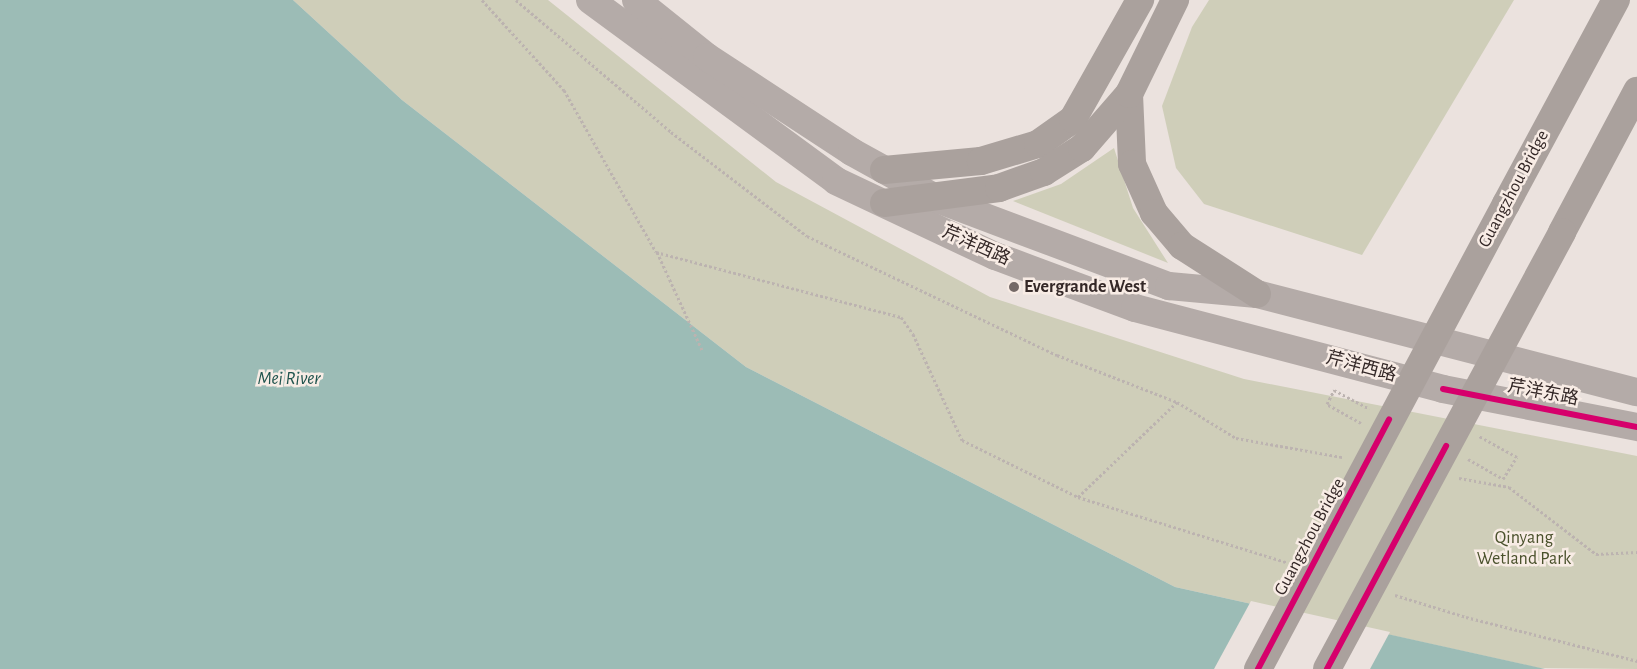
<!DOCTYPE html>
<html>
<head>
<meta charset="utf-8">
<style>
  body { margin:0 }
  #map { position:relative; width:1637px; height:669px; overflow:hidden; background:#ebe2de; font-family:"Alegreya Sans","Noto Sans SC",sans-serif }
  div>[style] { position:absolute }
  .green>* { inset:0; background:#cfceb9 }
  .water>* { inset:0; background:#9cbcb6 }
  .pier>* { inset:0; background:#ebe2de }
  .path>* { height:3px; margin-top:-1.5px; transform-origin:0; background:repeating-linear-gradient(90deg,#bcb3b0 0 2.5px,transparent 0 5px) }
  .secondary>* { height:28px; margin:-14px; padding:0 14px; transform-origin:14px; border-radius:14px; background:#b4aba8 }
  .highway>* { height:28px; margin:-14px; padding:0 14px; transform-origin:14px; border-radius:14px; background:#aaa19d }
  .highway-bridge>* { height:28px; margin:-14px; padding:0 14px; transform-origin:14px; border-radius:14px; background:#aaa19d }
  .cycleway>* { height:6px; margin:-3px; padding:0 3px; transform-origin:3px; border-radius:3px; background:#d6006c }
  .dots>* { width:14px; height:14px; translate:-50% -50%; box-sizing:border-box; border:2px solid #f8ece5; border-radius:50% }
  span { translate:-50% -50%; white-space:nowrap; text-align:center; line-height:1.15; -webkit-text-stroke:5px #f8ece5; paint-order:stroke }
  .street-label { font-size:18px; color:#342827 }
  .poi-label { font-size:18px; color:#342827; font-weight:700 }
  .left { translate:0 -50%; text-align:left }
  .park-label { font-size:18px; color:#4a512c }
  .water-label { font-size:19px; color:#1e534d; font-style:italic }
</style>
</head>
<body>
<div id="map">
  <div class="green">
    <i style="clip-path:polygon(293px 0,548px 0,776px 182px,990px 297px,1244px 379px,1637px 456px,1637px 669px,1539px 668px,1175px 587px,746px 367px,402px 100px)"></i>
    <i style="clip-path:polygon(1209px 0,1514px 0,1362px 255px,1204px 204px,1176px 168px,1162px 106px,1192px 27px)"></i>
    <i style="clip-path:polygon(1114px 148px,1133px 208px,1168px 263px,1013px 201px,1061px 184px)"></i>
  </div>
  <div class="water">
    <i style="clip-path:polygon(0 0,293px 0,402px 100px,746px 367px,1175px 587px,1545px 669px,0 669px)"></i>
  </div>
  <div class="pier">
    <i style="clip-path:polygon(1251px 601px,1390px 632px,1370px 669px,1214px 669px)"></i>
  </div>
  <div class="path">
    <i style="left:482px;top:0;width:122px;rotate:47.7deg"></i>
    <i style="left:564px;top:90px;width:186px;rotate:60.4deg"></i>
    <i style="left:656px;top:252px;width:253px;rotate:14.9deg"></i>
    <i style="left:901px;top:317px;width:21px;rotate:55deg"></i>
    <i style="left:913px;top:334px;width:117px;rotate:65.2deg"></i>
    <i style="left:962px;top:440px;width:129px;rotate:26.2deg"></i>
    <i style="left:1078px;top:497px;width:218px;rotate:17.4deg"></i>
    <i style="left:516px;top:0;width:204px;rotate:40.4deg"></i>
    <i style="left:671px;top:132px;width:171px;rotate:37.4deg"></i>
    <i style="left:807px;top:236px;width:277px;rotate:25.5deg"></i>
    <i style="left:1057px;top:355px;width:129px;rotate:21.4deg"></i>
    <i style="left:1177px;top:402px;width:69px;rotate:31.4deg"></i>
    <i style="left:1236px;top:438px;width:108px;rotate:10.2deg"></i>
    <i style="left:657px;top:252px;width:108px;rotate:65.3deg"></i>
    <i style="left:1361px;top:423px;width:39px;rotate:-151deg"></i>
    <i style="left:1327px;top:404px;width:16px;rotate:-63deg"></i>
    <i style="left:1334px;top:390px;width:40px;rotate:28deg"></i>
    <i style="left:1468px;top:459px;width:40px;rotate:29.7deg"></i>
    <i style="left:1503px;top:479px;width:26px;rotate:-58deg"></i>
    <i style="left:1517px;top:457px;width:43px;rotate:-151.1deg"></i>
    <i style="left:1459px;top:478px;width:51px;rotate:10.2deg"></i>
    <i style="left:1509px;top:487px;width:110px;rotate:37.6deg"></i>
    <i style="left:1596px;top:554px;width:41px;rotate:-2.8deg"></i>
    <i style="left:1078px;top:497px;width:137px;rotate:-43.8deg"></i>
    <i style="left:1395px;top:595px;width:74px;rotate:17.2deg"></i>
    <i style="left:1466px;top:617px;width:177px;rotate:14.4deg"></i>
  </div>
  <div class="secondary">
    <i style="left:590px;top:0;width:305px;rotate:36.3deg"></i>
    <i style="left:836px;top:181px;width:176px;rotate:25.3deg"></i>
    <i style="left:995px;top:256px;width:149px;rotate:20.4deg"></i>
    <i style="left:1135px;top:308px;width:318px;rotate:14.7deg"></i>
    <i style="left:1443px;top:389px;width:198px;rotate:11.1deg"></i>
    <i style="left:636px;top:0;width:91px;rotate:38.8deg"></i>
    <i style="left:707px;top:57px;width:173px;rotate:33.2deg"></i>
    <i style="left:852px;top:152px;width:97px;rotate:28.9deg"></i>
    <i style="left:937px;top:199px;width:248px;rotate:20.6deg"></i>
    <i style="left:1169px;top:286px;width:88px;rotate:5.2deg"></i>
    <i style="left:1257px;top:294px;width:392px;rotate:14.5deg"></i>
  </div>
  <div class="highway">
    <i style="left:1129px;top:94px;width:70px;rotate:87.5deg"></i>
    <i style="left:1132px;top:164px;width:54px;rotate:65.8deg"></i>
    <i style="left:1154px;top:213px;width:43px;rotate:49.7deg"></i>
    <i style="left:1182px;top:246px;width:89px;rotate:32.6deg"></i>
    <i style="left:884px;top:170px;width:97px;rotate:-5.3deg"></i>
    <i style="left:981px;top:161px;width:59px;rotate:-16.6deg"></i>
    <i style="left:1038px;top:144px;width:43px;rotate:-35.5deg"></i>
    <i style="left:1073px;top:119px;width:137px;rotate:-60.6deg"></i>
    <i style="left:884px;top:203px;width:116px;rotate:-7.4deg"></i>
    <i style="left:999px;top:188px;width:48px;rotate:-19.6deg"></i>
    <i style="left:1044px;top:172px;width:45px;rotate:-32.3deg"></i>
    <i style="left:1082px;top:148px;width:72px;rotate:-49deg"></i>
    <i style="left:1129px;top:94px;width:105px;rotate:-63.9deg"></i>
    <i style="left:1506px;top:204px;width:232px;rotate:-61.7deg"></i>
    <i style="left:1562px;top:232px;width:160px;rotate:-62deg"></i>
  </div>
  <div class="highway-bridge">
    <i style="left:1258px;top:669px;width:527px;rotate:-61.93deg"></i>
    <i style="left:1327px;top:669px;width:496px;rotate:-61.7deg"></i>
  </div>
  <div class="cycleway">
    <i style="left:1443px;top:389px;width:198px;rotate:11.1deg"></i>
    <i style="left:1258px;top:669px;width:282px;rotate:-62.3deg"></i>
    <i style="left:1327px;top:669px;width:253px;rotate:-61.9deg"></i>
  </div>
  <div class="dots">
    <i style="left:1014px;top:287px;background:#746967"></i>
  </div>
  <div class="street-label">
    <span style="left:1514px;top:189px;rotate:-62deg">Guangzhou Bridge</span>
    <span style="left:976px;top:246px;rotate:24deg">芹洋西路</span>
    <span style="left:1361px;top:367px;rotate:15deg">芹洋西路</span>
    <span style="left:1543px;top:393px;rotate:11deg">芹洋东路</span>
    <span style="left:1310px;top:537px;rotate:-62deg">Guangzhou Bridge</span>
  </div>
  <div class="poi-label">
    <span class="left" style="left:1024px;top:287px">Evergrande West</span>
  </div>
  <div class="park-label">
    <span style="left:1524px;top:549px">Qinyang<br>Wetland Park</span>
  </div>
  <div class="water-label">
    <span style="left:289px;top:379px">Mei River</span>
  </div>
</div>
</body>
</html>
